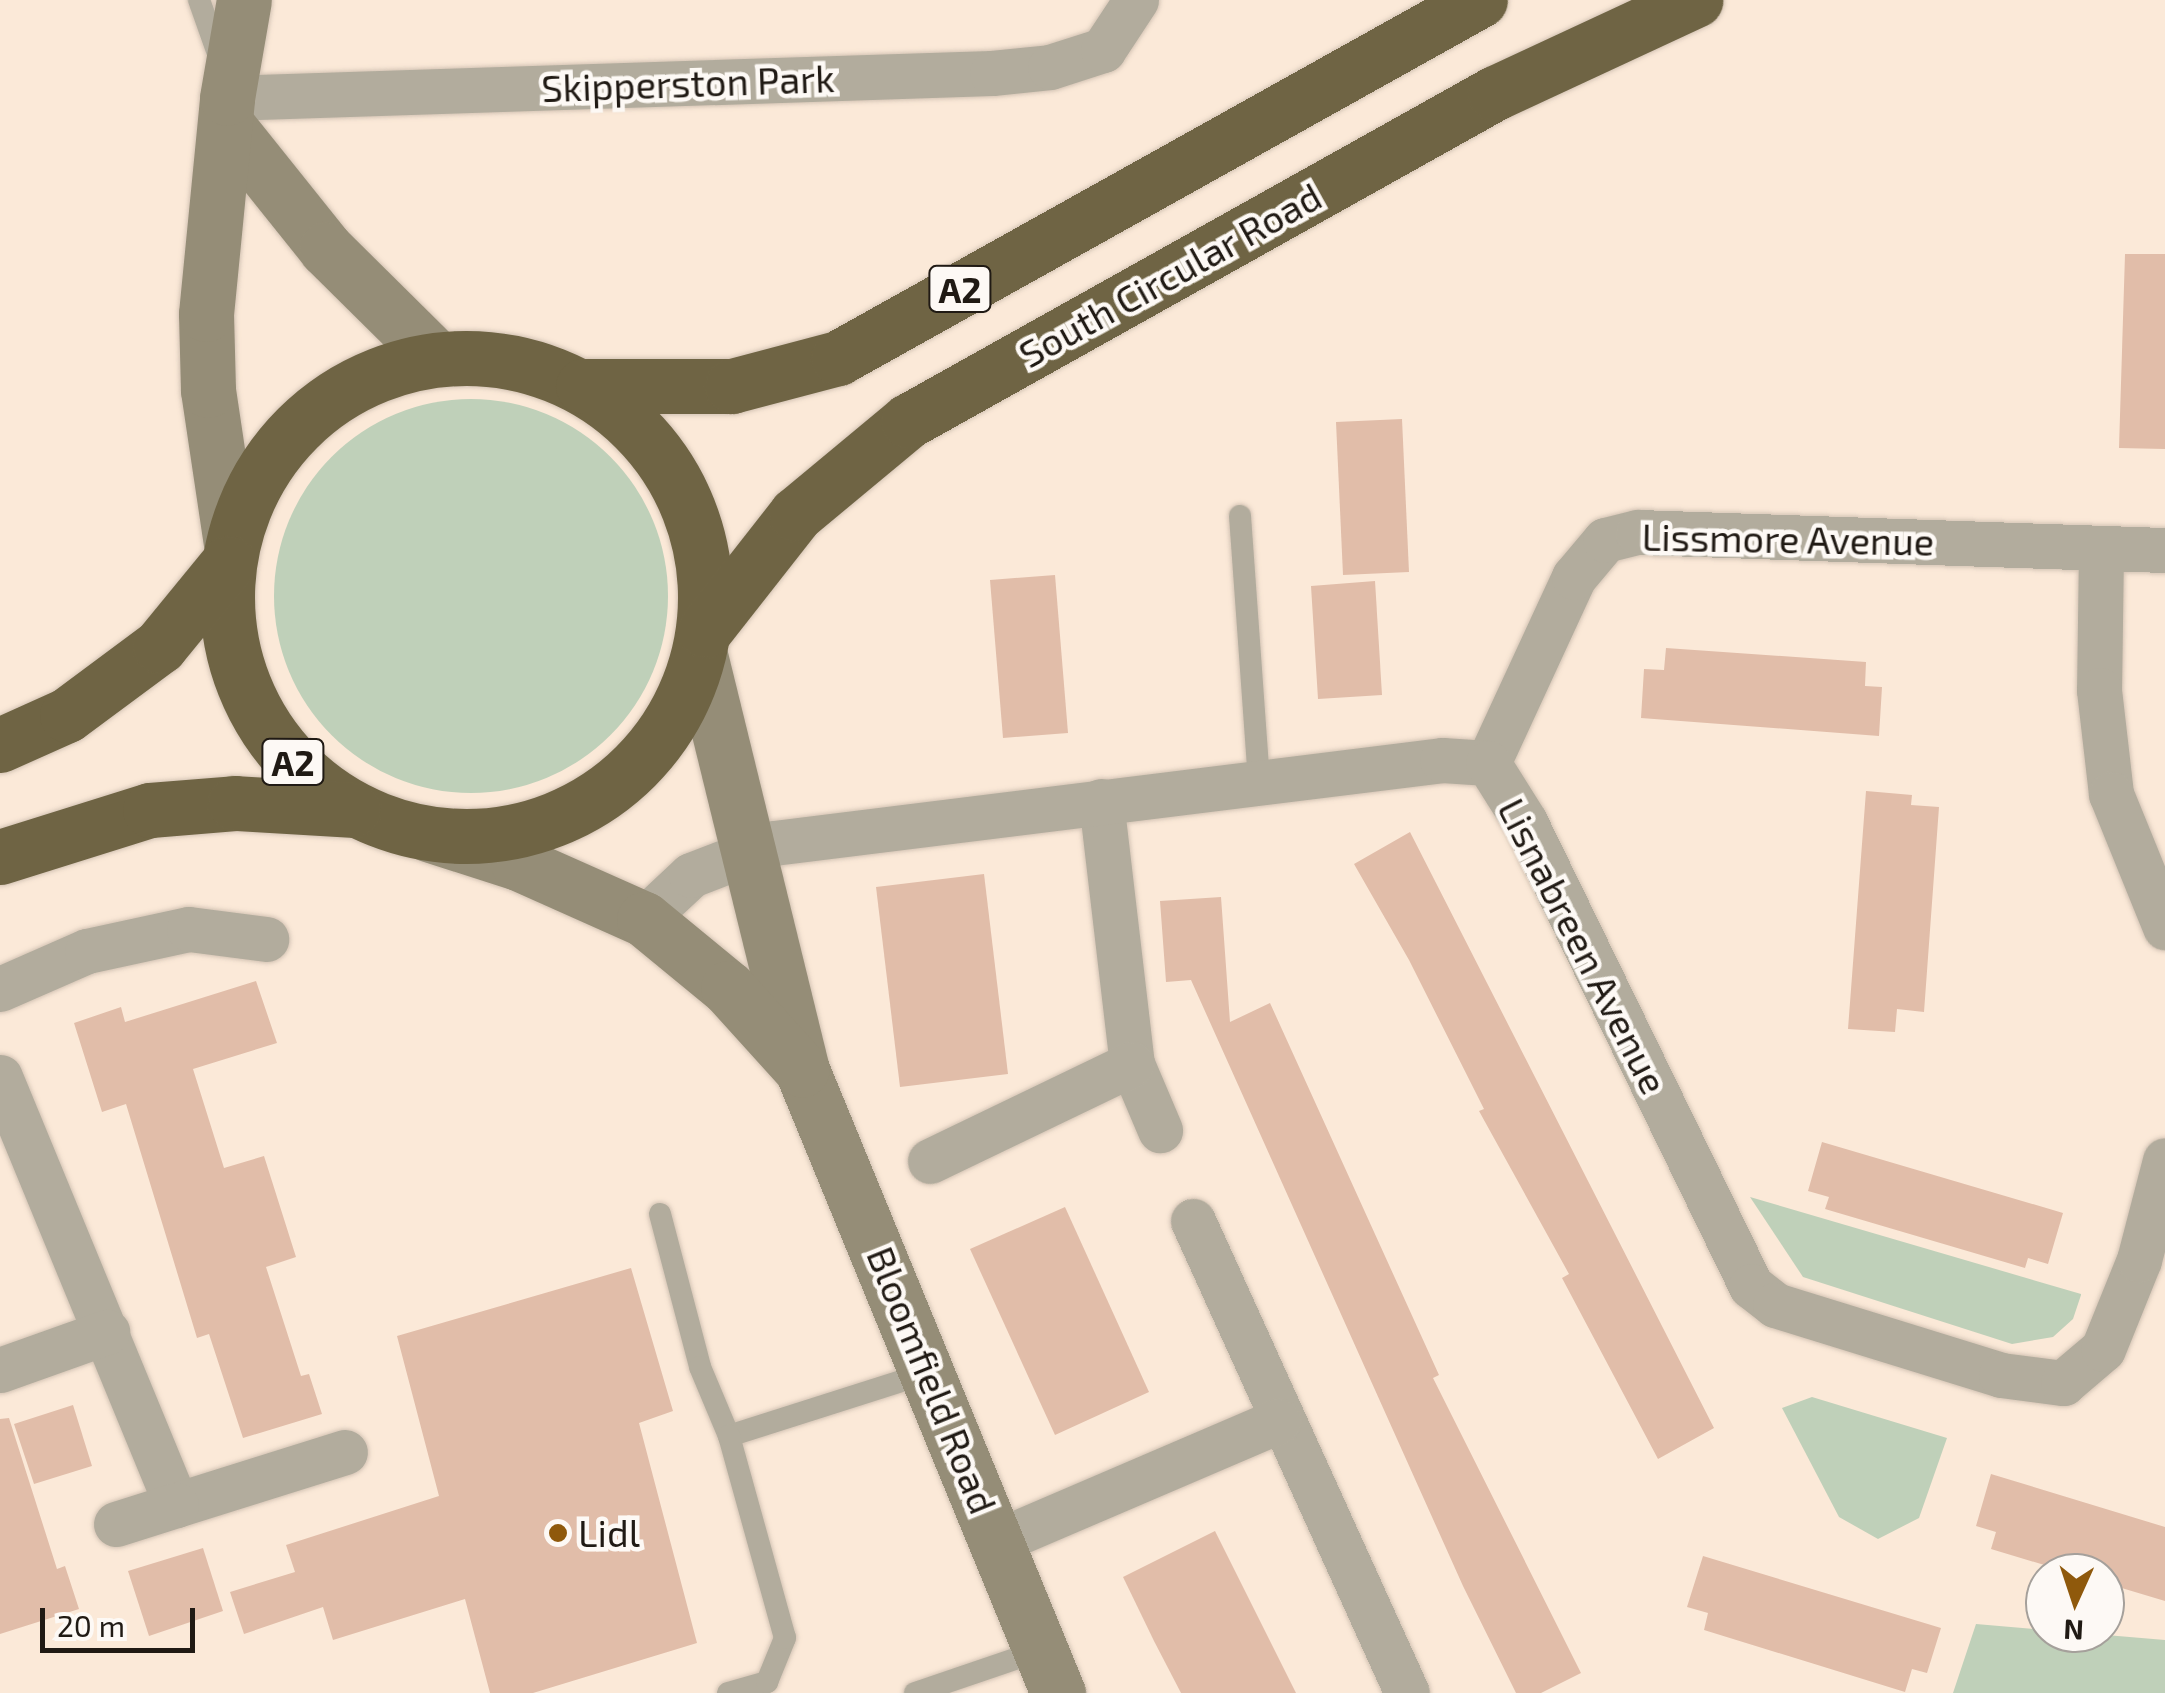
<!DOCTYPE html>
<html>
<head>
<meta charset="utf-8">
<style>
  body { margin:0 }
  #map { position:relative; width:2165px; height:1693px; overflow:hidden; background:#fbe9d8; font-family:"Exo 2",sans-serif }
  div>[style] { position:absolute }
  .green>* { inset:0; background:#bfd0b9 }
  .round { border-radius:50% }
  .building>* { inset:0; background:#e1bda9 }
  .roads { filter:drop-shadow(0 0 2px #d4c4b5) drop-shadow(0 0 2px #d4c4b5) }
  .lane>* { height:22px; margin:-11px; padding:0 11px; transform-origin:11px; border-radius:11px; background:#b2ac9d }
  .street>* { height:45px; margin:-22.5px; padding:0 22.5px; transform-origin:22.5px; border-radius:22.5px; background:#b2ac9d }
  .secondary>* { height:55px; margin:-27.5px; padding:0 27.5px; transform-origin:27.5px; border-radius:27.5px; background:#958d77 }
  .highway>* { height:55px; margin:-27.5px; padding:0 27.5px; transform-origin:27.5px; border-radius:27.5px; background:#6f6444 }
  .highway>.ring { margin:-27.5px; padding:0; box-sizing:content-box; background:none; border:55px solid #6f6444; border-radius:50% }
  .dots>* { width:28px; height:28px; translate:-50% -50%; box-sizing:border-box; border:5px solid #fdf9f5; border-radius:50% }
  span { translate:-50% -50%; white-space:nowrap; text-align:center; line-height:1.15; -webkit-text-stroke:9px #fdf9f5; paint-order:stroke }
  .shield-label span { padding:2px 8px; background:#fdf9f5; border:2px solid; border-radius:8px; -webkit-text-stroke-width:0 }
  .shield-label { font-size:35px; color:#201a14; font-weight:700 }
  .street-label { font-size:38px; color:#201a14 }
  .poi-label { font-size:38px; color:#201a14 }
  .left { translate:0 -50%; text-align:left }
  .north { position:absolute; left:2025px; top:1553px; width:100px; height:100px; box-sizing:border-box; background:#fdf9f5; border:2px solid #a5a09b; border-radius:50%; rotate:183deg; font-size:28px; font-weight:700; line-height:40px; text-align:center; color:#201a14 }
  .north::after { content:''; display:block; margin:auto; width:35px; height:45px; background:#8f590c; clip-path:polygon(50% 0,100% 100%,50% 72%,0 100%) }
  .scale { position:absolute; left:40px; top:1608px; width:155px; height:45px; box-sizing:border-box; border:5px solid #201a14; border-top:0; padding-left:12px; font-size:30px; line-height:35px; white-space:nowrap; color:#201a14; -webkit-text-stroke:8px #fdf9f5; paint-order:stroke }
</style>
</head>
<body>
<div id="map">
  <div class="green">
    <i class="round" style="left:274px;top:399px;width:394px;height:394px"></i>
    <i style="clip-path:polygon(1750px 1197px,2081px 1294px,2081px 1295px,2073px 1319px,2053px 1337px,2012px 1344px,1803px 1277px)"></i>
    <i style="clip-path:polygon(1812px 1397px,1947px 1438px,1919px 1518px,1878px 1539px,1839px 1517px,1782px 1408px)"></i>
    <i style="clip-path:polygon(1976px 1624px,2165px 1640px,2165px 1693px,1953px 1693px)"></i>
  </div>
  <div class="building">
    <i style="clip-path:polygon(2125px 254px,2165px 254px,2165px 449px,2119px 448px)"></i>
    <i style="clip-path:polygon(1402px 419px,1409px 572px,1343px 575px,1336px 422px)"></i>
    <i style="clip-path:polygon(1055px 575px,1068px 733px,1003px 738px,990px 580px)"></i>
    <i style="clip-path:polygon(1375px 581px,1382px 695px,1318px 699px,1311px 586px)"></i>
    <i style="clip-path:polygon(1666px 648px,1866px 662px,1865px 686px,1882px 687px,1879px 736px,1641px 718px,1644px 669px,1664px 670px)"></i>
    <i style="clip-path:polygon(1866px 791px,1912px 795px,1911px 805px,1939px 807px,1924px 1012px,1897px 1009px,1895px 1032px,1848px 1029px)"></i>
    <i style="clip-path:polygon(1410px 832px,1714px 1428px,1658px 1459px,1562px 1278px,1569px 1274px,1479px 1111px,1484px 1109px,1409px 960px,1354px 864px)"></i>
    <i style="clip-path:polygon(984px 874px,1008px 1074px,900px 1087px,876px 887px)"></i>
    <i style="clip-path:polygon(1221px 897px,1230px 1022px,1270px 1003px,1439px 1375px,1433px 1378px,1581px 1673px,1541px 1693px,1516px 1693px,1463px 1586px,1191px 980px,1166px 982px,1160px 901px)"></i>
    <i style="clip-path:polygon(256px 981px,277px 1043px,193px 1069px,224px 1168px,264px 1156px,296px 1257px,266px 1267px,301px 1376px,309px 1374px,322px 1414px,243px 1438px,209px 1334px,197px 1338px,126px 1104px,102px 1112px,74px 1023px,121px 1007px,125px 1022px)"></i>
    <i style="clip-path:polygon(1822px 1142px,2063px 1213px,2048px 1264px,2028px 1258px,2025px 1268px,1825px 1209px,1829px 1197px,1808px 1191px)"></i>
    <i style="clip-path:polygon(1065px 1207px,1149px 1392px,1055px 1435px,970px 1249px)"></i>
    <i style="clip-path:polygon(631px 1268px,673px 1411px,639px 1423px,697px 1643px,533px 1693px,490px 1693px,465px 1599px,333px 1640px,323px 1607px,244px 1634px,230px 1592px,295px 1572px,286px 1545px,439px 1496px,397px 1336px)"></i>
    <i style="clip-path:polygon(73px 1405px,92px 1466px,34px 1484px,14px 1424px)"></i>
    <i style="clip-path:polygon(9px 1418px,57px 1569px,65px 1566px,79px 1609px,0 1634px,0 1419px)"></i>
    <i style="clip-path:polygon(1991px 1474px,2165px 1527px,2165px 1601px,2105px 1583px,2105px 1573px,2071px 1573px,1991px 1549px,1996px 1532px,1976px 1526px)"></i>
    <i style="clip-path:polygon(1215px 1531px,1296px 1693px,1181px 1693px,1154px 1641px,1123px 1577px)"></i>
    <i style="clip-path:polygon(203px 1548px,223px 1611px,149px 1636px,128px 1571px)"></i>
    <i style="clip-path:polygon(1703px 1556px,1941px 1628px,1927px 1673px,1912px 1669px,1905px 1692px,1704px 1630px,1708px 1613px,1687px 1607px)"></i>
  </div>
  <div class="roads">
    <div class="lane">
      <i style="left:199px;top:0;width:66px;rotate:70.5deg"></i>
      <i style="left:1240px;top:516px;width:267px;rotate:85.9deg"></i>
      <i style="left:660px;top:1214px;width:158px;rotate:75.3deg"></i>
      <i style="left:700px;top:1367px;width:75px;rotate:67.2deg"></i>
      <i style="left:729px;top:1436px;width:208px;rotate:-17.7deg"></i>
      <i style="left:728px;top:1693px;width:41px;rotate:-15.8deg"></i>
      <i style="left:767px;top:1682px;width:48px;rotate:-67.8deg"></i>
      <i style="left:785px;top:1638px;width:210px;rotate:-105.5deg"></i>
      <i style="left:915px;top:1693px;width:133px;rotate:-18.8deg"></i>
    </div>
    <div class="street">
      <i style="left:227px;top:98px;width:765px;rotate:-1.87deg"></i>
      <i style="left:992px;top:73px;width:58px;rotate:-5.9deg"></i>
      <i style="left:1050px;top:67px;width:56px;rotate:-17.8deg"></i>
      <i style="left:1103px;top:50px;width:60px;rotate:-56.6deg"></i>
      <i style="left:2101px;top:550px;width:140px;rotate:90.8deg"></i>
      <i style="left:2099px;top:690px;width:105px;rotate:83.4deg"></i>
      <i style="left:2111px;top:794px;width:144px;rotate:67.9deg"></i>
      <i style="left:1488px;top:763px;width:205px;rotate:-65.2deg"></i>
      <i style="left:1574px;top:577px;width:48px;rotate:-50deg"></i>
      <i style="left:1605px;top:540px;width:34px;rotate:-14deg"></i>
      <i style="left:1638px;top:532px;width:527px;rotate:1.96deg"></i>
      <i style="left:1101px;top:801px;width:265px;rotate:83.3deg"></i>
      <i style="left:1132px;top:1064px;width:72px;rotate:67deg"></i>
      <i style="left:644px;top:919px;width:64px;rotate:-43.1deg"></i>
      <i style="left:691px;top:875px;width:89px;rotate:-21.1deg"></i>
      <i style="left:774px;top:843px;width:673px;rotate:-7.08deg"></i>
      <i style="left:1442px;top:760px;width:46px;rotate:3.7deg"></i>
      <i style="left:1488px;top:763px;width:70px;rotate:57.9deg"></i>
      <i style="left:1525px;top:822px;width:516px;rotate:64.03deg"></i>
      <i style="left:1751px;top:1286px;width:31px;rotate:38deg"></i>
      <i style="left:1775px;top:1305px;width:237px;rotate:17.2deg"></i>
      <i style="left:2001px;top:1375px;width:63px;rotate:7.4deg"></i>
      <i style="left:2063px;top:1383px;width:52px;rotate:-40.4deg"></i>
      <i style="left:2103px;top:1349px;width:96px;rotate:-68deg"></i>
      <i style="left:2139px;top:1260px;width:103px;rotate:-75.4deg"></i>
      <i style="left:0;top:989px;width:95px;rotate:-23.6deg"></i>
      <i style="left:87px;top:951px;width:104px;rotate:-12.2deg"></i>
      <i style="left:189px;top:929px;width:78px;rotate:7.4deg"></i>
      <i style="left:0;top:1077px;width:463px;rotate:67.6deg"></i>
      <i style="left:176px;top:1505px;width:177px;rotate:-17.4deg"></i>
      <i style="left:930px;top:1161px;width:224px;rotate:-25.7deg"></i>
      <i style="left:1193px;top:1221px;width:518px;rotate:65.61deg"></i>
      <i style="left:0;top:1370px;width:114px;rotate:-19.6deg"></i>
      <i style="left:116px;top:1524px;width:63px;rotate:-17.6deg"></i>
      <i style="left:998px;top:1541px;width:305px;rotate:-23.2deg"></i>
    </div>
    <div class="secondary">
      <i style="left:226px;top:124px;width:160px;rotate:51.3deg"></i>
      <i style="left:326px;top:249px;width:155px;rotate:44.7deg"></i>
      <i style="left:231px;top:544px;width:156px;rotate:-98.5deg"></i>
      <i style="left:208px;top:390px;width:76px;rotate:-91.5deg"></i>
      <i style="left:206px;top:314px;width:217px;rotate:-84.4deg"></i>
      <i style="left:227px;top:98px;width:99px;rotate:-80.2deg"></i>
      <i style="left:700px;top:655px;width:427px;rotate:76.2deg"></i>
      <i style="left:802px;top:1070px;width:674px;rotate:67.66deg"></i>
      <i style="left:428px;top:834px;width:95px;rotate:17.9deg"></i>
      <i style="left:518px;top:863px;width:138px;rotate:24deg"></i>
      <i style="left:644px;top:919px;width:109px;rotate:39.4deg"></i>
      <i style="left:728px;top:988px;width:110px;rotate:47.9deg"></i>
    </div>
    <div class="highway">
      <i class="ring" style="left:227px;top:358px;width:423px;height:423px"></i>
      <i style="left:583px;top:386px;width:149px"></i>
      <i style="left:732px;top:386px;width:110px;rotate:-14.8deg"></i>
      <i style="left:838px;top:358px;width:735px;rotate:-29.15deg"></i>
      <i style="left:705px;top:630px;width:147px;rotate:-51.9deg"></i>
      <i style="left:796px;top:514px;width:146px;rotate:-39.7deg"></i>
      <i style="left:908px;top:421px;width:672px;rotate:-29.2deg"></i>
      <i style="left:1495px;top:93px;width:221px;rotate:-24.9deg"></i>
      <i style="left:0;top:745px;width:73px;rotate:-24.1deg"></i>
      <i style="left:67px;top:715px;width:116px;rotate:-36.6deg"></i>
      <i style="left:160px;top:646px;width:107px;rotate:-50.7deg"></i>
      <i style="left:0;top:857px;width:157px;rotate:-17.4deg"></i>
      <i style="left:150px;top:810px;width:85px;rotate:-4.7deg"></i>
      <i style="left:235px;top:803px;width:118px;rotate:3.4deg"></i>
    </div>
  </div>
  <div class="dots">
    <i style="left:558px;top:1533px;background:#8f590c"></i>
  </div>
  <div class="shield-label">
    <span style="left:960px;top:289px">A2</span>
    <span style="left:293px;top:762px">A2</span>
  </div>
  <div class="street-label">
    <span style="left:688px;top:83px;rotate:-2deg">Skipperston Park</span>
    <span style="left:1170px;top:275px;rotate:-29deg">South Circular Road</span>
    <span style="left:1788px;top:539px;rotate:1deg">Lissmore Avenue</span>
    <span style="left:1583px;top:946px;rotate:63deg">Lisnabreen Avenue</span>
    <span style="left:932px;top:1380px;rotate:68deg">Bloomfield Road</span>
  </div>
  <div class="poi-label">
    <span class="left" style="left:578px;top:1533px">Lidl</span>
  </div>
  <div class="north">N</div>
  <div class="scale">20 m</div>
</div>
</body>
</html>
